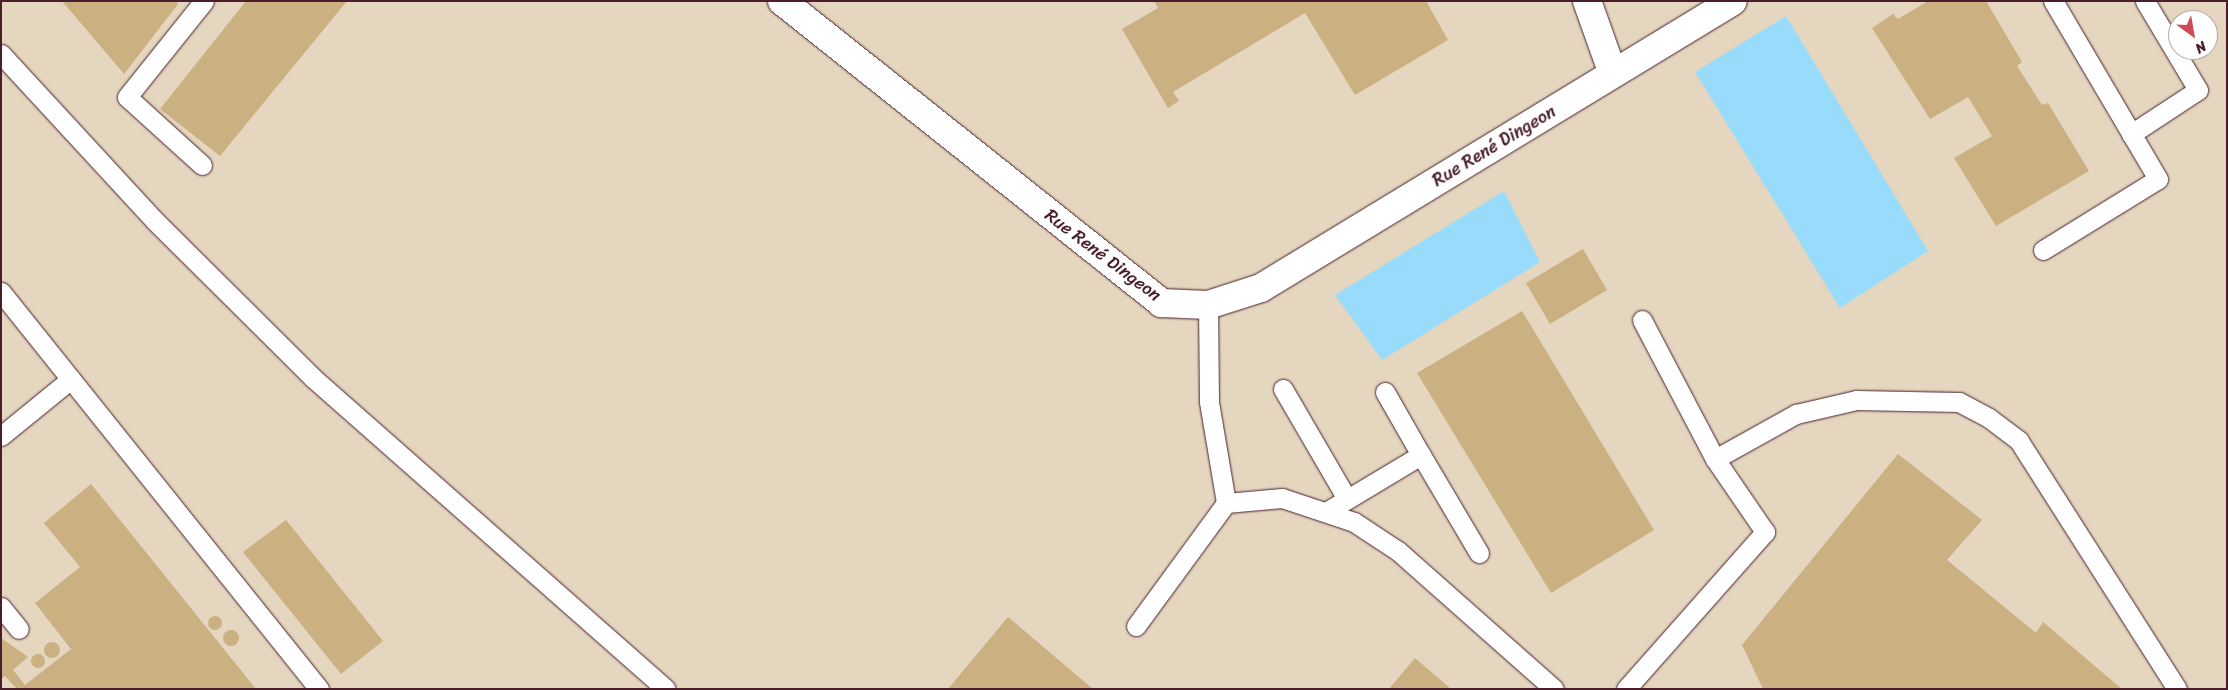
<!DOCTYPE html>
<html>
<head>
<meta charset="utf-8">
<style>
  body { margin:0 }
  #map { position:relative; width:2228px; height:690px; overflow:hidden; background:#efe7d9; font-family:Sriracha,sans-serif }
  div>[style] { position:absolute }
  .built>* { inset:0; background:#e4d6bf }
  .water>* { inset:0; background:#99dbfb }
  .building>* { inset:0; background:#cbb081 }
  .round { border-radius:50% }
  .roads { filter:drop-shadow(0 0 1px #4a1f2b) drop-shadow(0 0 1px #4a1f2b) }
  .service>* { height:19px; margin:-9.5px; padding:0 9.5px; transform-origin:9.5px; border-radius:9.5px; background:#fff }
  .minor>* { height:28px; margin:-14px; padding:0 14px; transform-origin:14px; border-radius:14px; background:#fff }
  span { translate:-50% -50%; white-space:nowrap; text-align:center; line-height:1.15; -webkit-text-stroke:4px #fff; paint-order:stroke }
  .street-label { font-size:18px; color:#4a1f2b }
  .frame { position:absolute; inset:0; border:2px solid #4a1f2b; pointer-events:none }
  .north { position:absolute; left:2168px; top:10px; width:50px; height:50px; box-sizing:border-box; background:#fff; border:1px solid #b7a5aa; border-radius:50%; rotate:148deg; font-size:14px; font-weight:700; line-height:20px; text-align:center; color:#4a1f2b }
  .north::after { content:''; display:block; margin:auto; width:18px; height:22px; background:#d1495b; clip-path:polygon(50% 0,100% 100%,50% 72%,0 100%) }
</style>
</head>
<body>
<div id="map">
  <div class="built">
    <i style="clip-path:polygon(evenodd,1px 1px,2227px 1px,2227px 689px,1px 689px,1px 1px,2178px 20px,2208px 20px,2208px 50px,2178px 50px,2178px 20px)"></i>
  </div>
  <div class="water">
    <i style="clip-path:polygon(1786px 16px,1928px 251px,1840px 308px,1695px 72px)"></i>
    <i style="clip-path:polygon(1504px 191px,1540px 262px,1382px 360px,1335px 295px)"></i>
  </div>
  <div class="building">
    <i style="clip-path:polygon(62px 1px,176px 1px,178px 4px,124px 74px)"></i>
    <i style="clip-path:polygon(246px 1px,347px 1px,220px 156px,160px 109px)"></i>
    <i style="clip-path:polygon(1154px 1px,1426px 1px,1448px 40px,1355px 95px,1305px 13px,1173px 92px,1179px 101px,1168px 108px,1122px 29px,1158px 8px)"></i>
    <i style="clip-path:polygon(1928px 1px,1986px 1px,2022px 62px,2017px 66px,2042px 105px,2048px 103px,2089px 171px,1996px 226px,1954px 158px,1992px 136px,1968px 97px,1930px 119px,1872px 28px,1893px 14px,1898px 19px)"></i>
    <i style="clip-path:polygon(1583px 249px,1607px 290px,1550px 324px,1526px 283px)"></i>
    <i style="clip-path:polygon(1522px 311px,1654px 530px,1551px 593px,1417px 373px)"></i>
    <i style="clip-path:polygon(1898px 454px,1982px 520px,1947px 560px,2036px 633px,2043px 622px,2122px 689px,1763px 689px,1742px 645px)"></i>
    <i style="clip-path:polygon(91px 484px,256px 689px,17px 689px,5px 676px,1px 679px,1px 638px,28px 657px,13px 670px,25px 685px,71px 649px,35px 603px,80px 567px,44px 523px)"></i>
    <i style="clip-path:polygon(286px 520px,383px 641px,341px 674px,243px 552px)"></i>
    <i class="round" style="left:208px;top:616px;width:14px;height:14px"></i>
    <i style="clip-path:polygon(1008px 617px,1093px 689px,948px 689px)"></i>
    <i class="round" style="left:223px;top:630px;width:16px;height:16px"></i>
    <i class="round" style="left:44px;top:642px;width:16px;height:16px"></i>
    <i class="round" style="left:31px;top:654px;width:14px;height:14px"></i>
    <i style="clip-path:polygon(1415px 658px,1451px 689px,1389px 689px)"></i>
  </div>
  <div class="roads">
    <div class="service">
      <i style="left:1px;top:54px;width:227px;rotate:47.3deg"></i>
      <i style="left:155px;top:221px;width:223px;rotate:44.8deg"></i>
      <i style="left:313px;top:378px;width:470px;rotate:41.4deg"></i>
      <i style="left:2131px;top:134px;width:80px;rotate:-33.3deg"></i>
      <i style="left:2198px;top:90px;width:104px;rotate:-120.8deg"></i>
      <i style="left:202px;top:165px;width:101px;rotate:-137.8deg"></i>
      <i style="left:127px;top:97px;width:123px;rotate:-51.3deg"></i>
      <i style="left:2043px;top:250px;width:135px;rotate:-31.7deg"></i>
      <i style="left:2158px;top:179px;width:207px;rotate:-120.5deg"></i>
      <i style="left:1px;top:292px;width:509px;rotate:51.31deg"></i>
      <i style="left:1208px;top:305px;width:97px;rotate:89.4deg"></i>
      <i style="left:1209px;top:402px;width:102px;rotate:80.4deg"></i>
      <i style="left:1642px;top:320px;width:157px;rotate:62.3deg"></i>
      <i style="left:1283px;top:389px;width:127px;rotate:59.8deg"></i>
      <i style="left:1385px;top:392px;width:73px;rotate:60.3deg"></i>
      <i style="left:1px;top:436px;width:90px;rotate:-39.2deg"></i>
      <i style="left:1326px;top:512px;width:111px;rotate:-31deg"></i>
      <i style="left:1421px;top:455px;width:114px;rotate:59.4deg"></i>
      <i style="left:1px;top:607px;width:28px;rotate:51deg"></i>
      <i style="left:1136px;top:626px;width:152px;rotate:-53.8deg"></i>
      <i style="left:1226px;top:503px;width:56px;rotate:-5.1deg"></i>
      <i style="left:1282px;top:498px;width:76px;rotate:18.4deg"></i>
      <i style="left:1354px;top:522px;width:53px;rotate:33.4deg"></i>
      <i style="left:1398px;top:551px;width:208px;rotate:41.5deg"></i>
      <i style="left:1626px;top:689px;width:210px;rotate:-48.5deg"></i>
      <i style="left:1765px;top:532px;width:88px;rotate:-124.4deg"></i>
      <i style="left:1715px;top:459px;width:93px;rotate:-29.1deg"></i>
      <i style="left:1796px;top:414px;width:62px;rotate:-13.1deg"></i>
      <i style="left:1856px;top:400px;width:103px;rotate:1.1deg"></i>
      <i style="left:1959px;top:402px;width:34px;rotate:28deg"></i>
      <i style="left:1989px;top:418px;width:38px;rotate:37deg"></i>
      <i style="left:2019px;top:441px;width:294px;rotate:57.5deg"></i>
    </div>
    <div class="minor">
      <i style="left:782px;top:1px;width:485px;rotate:38.5deg"></i>
      <i style="left:1161px;top:303px;width:47px;rotate:2.4deg"></i>
      <i style="left:1208px;top:305px;width:56px;rotate:-17.8deg"></i>
      <i style="left:1261px;top:288px;width:552px;rotate:-31.3deg"></i>
      <i style="left:1587px;top:1px;width:77px;rotate:70.4deg"></i>
    </div>
  </div>
  <div class="street-label">
    <span style="left:1494px;top:146px;rotate:-31deg">Rue René Dingeon</span>
    <span style="left:1103px;top:255px;rotate:37deg">Rue René Dingeon</span>
  </div>
  <div class="frame"></div>
  <div class="north">N</div>
</div>
</body>
</html>
